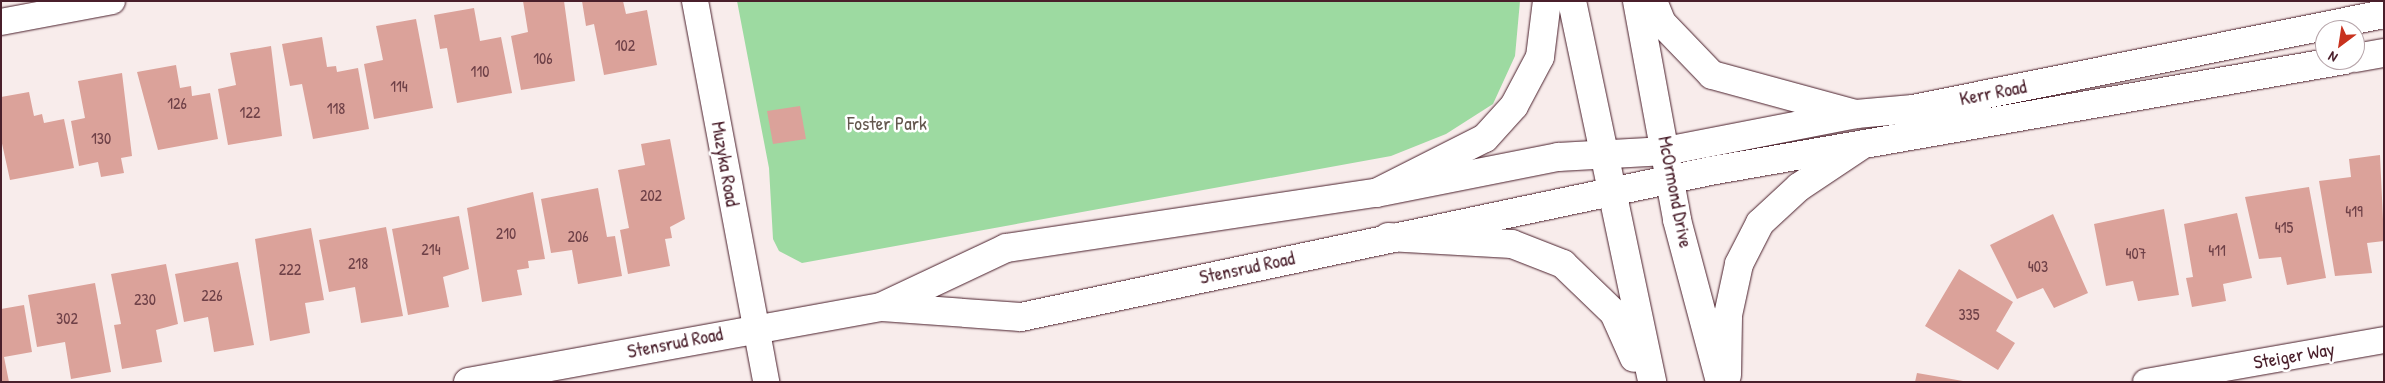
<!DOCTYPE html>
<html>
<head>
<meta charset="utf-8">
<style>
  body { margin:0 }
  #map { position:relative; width:2385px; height:383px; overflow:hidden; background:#f8eceb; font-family:"Patrick Hand",sans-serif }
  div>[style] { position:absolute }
  .green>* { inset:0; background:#9ddaa1 }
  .building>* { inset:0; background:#dba29a }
  .roads { filter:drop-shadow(0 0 1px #4a1f2b) drop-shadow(0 0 1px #4a1f2b) }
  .minor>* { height:26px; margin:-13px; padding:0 13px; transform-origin:13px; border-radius:13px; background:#fff }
  .tertiary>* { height:28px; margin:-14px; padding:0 14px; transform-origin:14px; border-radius:14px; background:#fff }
  .secondary>* { height:28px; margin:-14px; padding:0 14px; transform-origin:14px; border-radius:14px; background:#fff }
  span { translate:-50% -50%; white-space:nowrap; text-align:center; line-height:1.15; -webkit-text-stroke:5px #fff; paint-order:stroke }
  .number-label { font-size:16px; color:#6e4047 }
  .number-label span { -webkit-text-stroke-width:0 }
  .street-label { font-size:19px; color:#4a1f2b }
  .park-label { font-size:19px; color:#63574e }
  .frame { position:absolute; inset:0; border:2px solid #4a1f2b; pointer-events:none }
  .north { position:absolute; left:2315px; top:20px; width:50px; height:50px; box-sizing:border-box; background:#fff; border:1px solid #b7a5aa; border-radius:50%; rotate:211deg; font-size:14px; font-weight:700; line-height:20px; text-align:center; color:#4a1f2b }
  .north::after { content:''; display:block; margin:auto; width:18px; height:22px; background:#c8321e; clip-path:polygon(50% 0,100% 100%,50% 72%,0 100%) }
</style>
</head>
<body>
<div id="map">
  <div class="green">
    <i style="clip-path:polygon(737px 1px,1520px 1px,1515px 56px,1493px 104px,1446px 134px,1391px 156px,802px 263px,779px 251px,773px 239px,769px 168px)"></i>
  </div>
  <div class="building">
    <i style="clip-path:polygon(523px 1px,564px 1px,575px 81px,521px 90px,511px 36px,528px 32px)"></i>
    <i style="clip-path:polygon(582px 1px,623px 1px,626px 14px,647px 10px,657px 65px,604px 75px,594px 24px,586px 26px)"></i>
    <i style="clip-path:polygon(474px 8px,480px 41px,501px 37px,512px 93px,457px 103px,447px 48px,440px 49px,434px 15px)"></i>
    <i style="clip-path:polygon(416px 19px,433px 108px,374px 119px,364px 64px,383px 60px,376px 26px)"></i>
    <i style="clip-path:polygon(322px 37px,327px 67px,336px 66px,337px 72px,358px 68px,369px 129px,313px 139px,302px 84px,290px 86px,282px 44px)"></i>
    <i style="clip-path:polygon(271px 46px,282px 136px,228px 145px,218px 89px,236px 85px,230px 53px)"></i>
    <i style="clip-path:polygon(176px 65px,180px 88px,191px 86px,192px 96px,210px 93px,218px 139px,158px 150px,137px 72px)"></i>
    <i style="clip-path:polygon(122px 73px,132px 156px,121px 158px,124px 173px,101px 177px,98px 162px,79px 166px,71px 121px,85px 118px,78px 81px)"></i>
    <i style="clip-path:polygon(29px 92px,34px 116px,42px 114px,44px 123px,64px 119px,74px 168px,10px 180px,1px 139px,1px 97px)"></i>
    <i style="clip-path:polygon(800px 106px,806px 139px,773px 144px,767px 111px)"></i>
    <i style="clip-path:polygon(670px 139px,685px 219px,670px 227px,672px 238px,665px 239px,670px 266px,628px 274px,620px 230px,629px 228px,618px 170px,645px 165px,641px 144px)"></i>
    <i style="clip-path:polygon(2380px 155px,2384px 241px,2367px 243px,2372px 273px,2335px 276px,2319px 181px,2351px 177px,2349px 159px)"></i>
    <i style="clip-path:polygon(2309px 187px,2326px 278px,2287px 285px,2281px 257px,2259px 259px,2245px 197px)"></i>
    <i style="clip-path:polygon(598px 188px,607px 237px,615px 236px,622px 276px,578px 284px,572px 250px,551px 253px,541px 199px)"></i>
    <i style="clip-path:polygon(533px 192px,545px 259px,528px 261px,529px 268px,517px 270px,522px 295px,482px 302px,467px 208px)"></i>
    <i style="clip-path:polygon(2164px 209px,2179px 295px,2138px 301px,2133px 281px,2106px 286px,2094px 224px)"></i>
    <i style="clip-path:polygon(2237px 213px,2252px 278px,2223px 284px,2226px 301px,2192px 307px,2186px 278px,2193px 277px,2184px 224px)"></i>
    <i style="clip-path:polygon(2053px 214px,2088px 293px,2054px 308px,2043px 288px,2017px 299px,1990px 245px)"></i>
    <i style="clip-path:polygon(459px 216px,469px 269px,443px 277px,449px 307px,408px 315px,392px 229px)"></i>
    <i style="clip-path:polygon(386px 227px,403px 316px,361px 323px,355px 287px,329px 292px,319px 240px)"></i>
    <i style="clip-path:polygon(311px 228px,324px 300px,305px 303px,310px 333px,270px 341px,255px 239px)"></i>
    <i style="clip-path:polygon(238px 262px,254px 345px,214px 352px,208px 317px,184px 322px,175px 274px)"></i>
    <i style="clip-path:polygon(166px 264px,178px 324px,156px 330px,162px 362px,122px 369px,114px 325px,121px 324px,111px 274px)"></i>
    <i style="clip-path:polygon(1959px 269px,2013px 302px,1996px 331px,2015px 343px,1998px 370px,1925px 326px)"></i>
    <i style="clip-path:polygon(95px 283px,111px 372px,71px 379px,65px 342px,37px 347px,28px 295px)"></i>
    <i style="clip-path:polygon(24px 305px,32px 352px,4px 357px,9px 382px,1px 382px,1px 309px)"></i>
    <i style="clip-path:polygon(1917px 373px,1963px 381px,1963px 382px,1915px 382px)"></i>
  </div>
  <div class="roads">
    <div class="minor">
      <i style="left:695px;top:1px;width:388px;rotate:79.4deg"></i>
      <i style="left:1px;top:22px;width:113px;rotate:-10.7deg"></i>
      <i style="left:2146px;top:382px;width:242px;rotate:-10deg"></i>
    </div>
    <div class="tertiary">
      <i style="left:2355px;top:58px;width:29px;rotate:-10deg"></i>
      <i style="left:883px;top:306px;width:136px;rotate:-25.2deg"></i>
      <i style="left:1006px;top:248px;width:374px;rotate:-8.5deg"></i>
      <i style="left:1376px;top:193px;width:186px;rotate:-11.2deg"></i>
      <i style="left:1558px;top:157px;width:108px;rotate:-3.2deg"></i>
      <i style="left:1666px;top:151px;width:194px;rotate:-11deg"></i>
      <i style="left:1856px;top:114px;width:57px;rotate:-5deg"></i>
      <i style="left:1913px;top:109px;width:480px;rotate:-11.4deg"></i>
      <i style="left:468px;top:382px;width:421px;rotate:-10.3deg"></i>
      <i style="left:882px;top:307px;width:139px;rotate:4.1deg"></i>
      <i style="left:1021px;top:317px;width:704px;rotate:-11.96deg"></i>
      <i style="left:1710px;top:171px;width:645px;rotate:-9.92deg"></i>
    </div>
    <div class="secondary">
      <i style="left:1572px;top:1px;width:389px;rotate:78.1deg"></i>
      <i style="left:1637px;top:1px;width:223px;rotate:79.6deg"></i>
      <i style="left:1677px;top:220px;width:168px;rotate:75.1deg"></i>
      <i style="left:1653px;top:1px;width:24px;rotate:68deg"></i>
      <i style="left:1662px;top:23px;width:72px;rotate:46.1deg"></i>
      <i style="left:1712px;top:75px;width:149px;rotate:15.2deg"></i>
      <i style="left:1376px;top:193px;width:122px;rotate:-26.8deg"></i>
      <i style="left:1485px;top:138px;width:43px;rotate:-47.8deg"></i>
      <i style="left:1514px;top:106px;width:55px;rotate:-62deg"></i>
      <i style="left:1540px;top:57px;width:56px;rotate:-82.9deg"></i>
      <i style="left:1388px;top:237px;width:124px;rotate:3.2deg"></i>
      <i style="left:1512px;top:244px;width:55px;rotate:21.4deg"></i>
      <i style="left:1563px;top:264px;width:71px;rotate:43.9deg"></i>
      <i style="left:1614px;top:313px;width:49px;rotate:66deg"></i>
      <i style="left:1727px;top:375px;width:60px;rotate:-89deg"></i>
      <i style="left:1728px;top:315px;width:52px;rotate:-77.8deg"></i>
      <i style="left:1739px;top:264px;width:46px;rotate:-62.9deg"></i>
      <i style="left:1760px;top:223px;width:53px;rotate:-42.7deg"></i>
      <i style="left:1799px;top:187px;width:76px;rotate:-33.7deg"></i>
    </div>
  </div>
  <div class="number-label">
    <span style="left:625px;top:45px">102</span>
    <span style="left:543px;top:58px">106</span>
    <span style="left:480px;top:71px">110</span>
    <span style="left:399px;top:86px">114</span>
    <span style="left:177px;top:103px">126</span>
    <span style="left:336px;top:108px">118</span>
    <span style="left:250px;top:112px">122</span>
    <span style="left:101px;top:138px">130</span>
    <span style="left:651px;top:195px">202</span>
    <span style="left:2354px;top:211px">419</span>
    <span style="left:2284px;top:227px">415</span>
    <span style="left:506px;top:233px">210</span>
    <span style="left:578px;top:236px">206</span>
    <span style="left:431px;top:249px">214</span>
    <span style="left:2217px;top:250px">411</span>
    <span style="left:2136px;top:253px">407</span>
    <span style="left:358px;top:263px">218</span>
    <span style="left:2038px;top:266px">403</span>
    <span style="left:290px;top:269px">222</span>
    <span style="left:212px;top:295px">226</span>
    <span style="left:145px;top:299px">230</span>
    <span style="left:1969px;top:314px">335</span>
    <span style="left:67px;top:318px">302</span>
  </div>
  <div class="street-label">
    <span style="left:1993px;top:93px;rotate:-11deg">Kerr Road</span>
    <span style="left:725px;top:164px;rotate:80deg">Muzyka Road</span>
    <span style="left:1675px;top:192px;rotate:79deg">McOrmond Drive</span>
    <span style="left:1247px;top:268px;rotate:-12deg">Stensrud Road</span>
    <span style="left:675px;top:343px;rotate:-11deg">Stensrud Road</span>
    <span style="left:2294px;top:356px;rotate:-10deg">Steiger Way</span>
  </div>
  <div class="park-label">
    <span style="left:887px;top:124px">Foster Park</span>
  </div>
  <div class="frame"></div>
  <div class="north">N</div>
</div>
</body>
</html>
